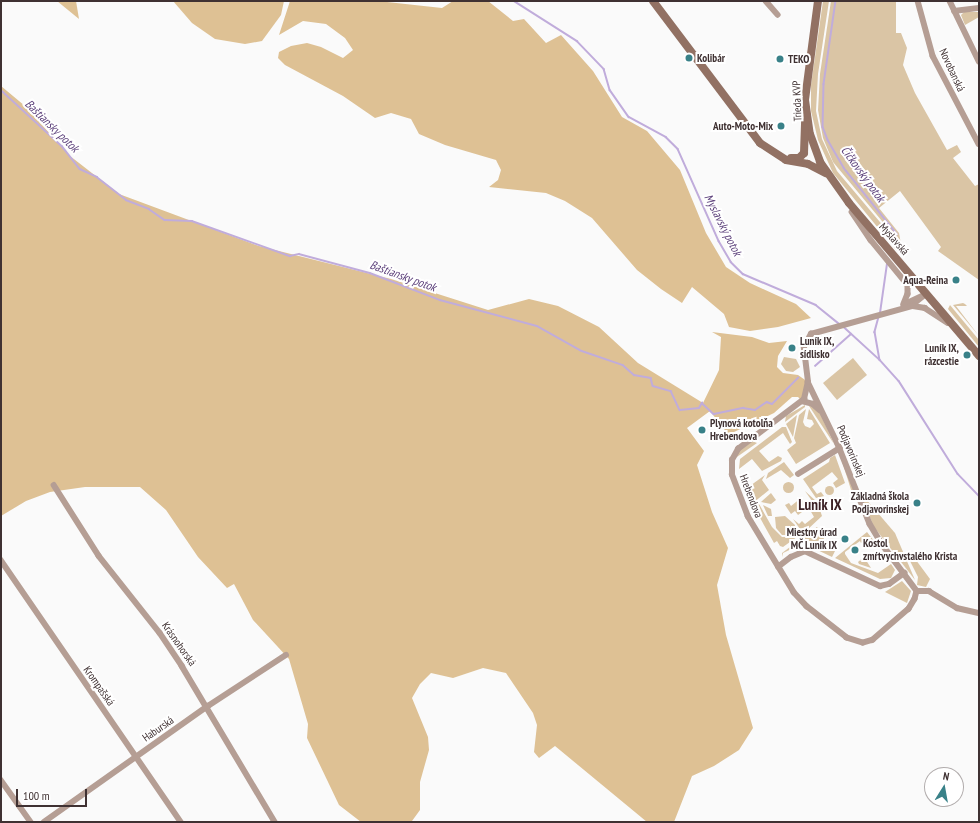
<!DOCTYPE html>
<html>
<head>
<meta charset="utf-8">
<style>
  body { margin:0 }
  #map { position:relative; width:980px; height:823px; overflow:hidden; background:#fafafa; font-family:"PT Sans Narrow",sans-serif }
  div>[style] { position:absolute }
  .green>* { inset:0; background:#dac5a5 }
  .round { border-radius:50% }
  .forest>* { inset:0; background:#dec194 }
  .stream>* { height:1.5px; margin:-0.75px; padding:0 0.75px; transform-origin:0.75px; border-radius:0.75px; background:#c0acdb }
  .street>* { height:5.5px; margin:-2.75px; padding:0 2.75px; transform-origin:2.75px; border-radius:2.75px; background:#b59e94 }
  .secondary>* { height:8px; margin:-4px; padding:0 4px; transform-origin:4px; border-radius:4px; background:#927163 }
  .dots>* { width:11px; height:11px; translate:-50% -50%; box-sizing:border-box; border:2px solid #fff; border-radius:50% }
  span { translate:-50% -50%; white-space:nowrap; text-align:center; line-height:1.15; -webkit-text-stroke:4px #fff; paint-order:stroke }
  .poi-label { font-size:11px; color:#3f3132; font-weight:700 }
  .left { translate:0 -50%; text-align:left }
  .right { translate:-100% -50%; text-align:right }
  .street-label { font-size:11px; color:#3f3132 }
  .water-label { font-size:12px; color:#5a3e79; font-style:italic }
  .district-label { font-size:15px; color:#3b2024; font-weight:700 }
  .frame { position:absolute; inset:0; border:2px solid #3f3132; pointer-events:none }
  .north { position:absolute; left:924px; top:767px; width:40px; height:40px; box-sizing:border-box; background:#fff; border:1px solid #b2adad; border-radius:50%; rotate:11deg; font-size:11px; font-weight:700; line-height:16px; text-align:center; color:#3f3132 }
  .north::after { content:''; display:block; margin:auto; width:14px; height:18px; background:#398188; clip-path:polygon(50% 0,100% 100%,50% 72%,0 100%) }
  .scale { position:absolute; left:16px; top:789px; width:71px; height:18px; box-sizing:border-box; border:2px solid #3f3132; border-top:0; padding-left:5px; font-size:12px; line-height:14px; white-space:nowrap; color:#3f3132; -webkit-text-stroke:3px #fff; paint-order:stroke }
</style>
</head>
<body>
<div id="map">
  <div class="green">
    <i style="clip-path:polygon(823px 1px,829px 1px,818px 74px,816px 111px,822px 139px,837px 171px,906px 253px,904px 254px,897px 251px,833px 173px,818px 140px,811px 111px,811px 85px)"></i>
    <i style="clip-path:polygon(831px 1px,896px 1px,896px 33px,901px 33px,907px 48px,903px 65px,915px 93px,947px 150px,957px 145px,961px 152px,953px 158px,975px 186px,979px 184px,979px 280px,938px 251px,941px 247px,900px 191px,879px 208px,899px 233px,901px 244px,833px 162px,823px 138px,818px 110px,820px 74px)"></i>
    <i style="clip-path:polygon(964px 12px,979px 12px,979px 17px,965px 25px,961px 15px)"></i>
    <i style="clip-path:polygon(963px 303px,965px 304px,967px 306px,956px 306px,979px 336px,953px 305px)"></i>
    <i style="clip-path:polygon(950px 305px,979px 340px,979px 347px,948px 309px)"></i>
    <i style="clip-path:polygon(784px 357px,796px 359px,800px 367px,793px 372px,786px 371px,781px 364px)"></i>
    <i style="clip-path:polygon(853px 358px,867px 375px,837px 400px,823px 383px)"></i>
    <i style="clip-path:polygon(805px 405px,805px 407px,785px 422px,786px 416px)"></i>
    <i style="clip-path:polygon(810px 405px,820px 413px,834px 444px,809px 406px)"></i>
    <i style="clip-path:polygon(806px 409px,803px 422px,805px 426px,810px 428px,814px 424px,812px 420px,807px 419px,809px 409px,830px 443px,796px 464px,787px 450px,796px 443px,794px 438px,799px 415px)"></i>
    <i style="clip-path:polygon(797px 415px,793px 437px,786px 424px)"></i>
    <i style="clip-path:polygon(782px 427px,786px 427px,792px 442px,790px 444px,783px 433px,759px 451px,769px 462px,778px 456px,782px 458px,781px 461px,762px 471px,752px 459px,739px 469px,740px 459px)"></i>
    <i style="clip-path:polygon(752px 441px,757px 443px,734px 459px,736px 453px)"></i>
    <i style="clip-path:polygon(835px 455px,845px 483px,836px 488px,833px 483px,838px 479px,832px 472px,812px 487px,817px 494px,821px 492px,824px 496px,816px 498px,803px 479px,829px 462px,830px 458px)"></i>
    <i style="clip-path:polygon(840px 455px,856px 497px,855px 498px,853px 496px)"></i>
    <i style="clip-path:polygon(784px 462px,794px 475px,790px 478px,781px 470px,766px 479px,768px 473px)"></i>
    <i style="clip-path:polygon(765px 475px,762px 480px,769px 490px,753px 503px,747px 488px)"></i>
    <i class="round" style="left:782.5px;top:481.5px;width:11px;height:11px"></i>
    <i class="round" style="left:824.5px;top:485.5px;width:9px;height:9px"></i>
    <i style="clip-path:polygon(805px 491px,817px 502px,810px 509px,808px 505px,812px 501px)"></i>
    <i style="clip-path:polygon(771px 493px,776px 500px,771px 504px,761px 502px)"></i>
    <i style="clip-path:polygon(801px 498px,807px 507px,806px 509px,798px 515px,795px 511px,791px 514px,785px 505px,789px 503px,791px 506px)"></i>
    <i style="clip-path:polygon(865px 498px,895px 533px,915px 580px,874px 527px,862px 499px)"></i>
    <i style="clip-path:polygon(758px 502px,772px 527px,782px 537px,789px 537px,799px 531px,801px 534px,783px 547px,780px 546px,777px 541px,774px 543px,754px 507px)"></i>
    <i style="clip-path:polygon(818px 504px,822px 516px,807px 530px,800px 529px,793px 519px,799px 524px,802px 521px,805px 524px,814px 517px,810px 510px)"></i>
    <i style="clip-path:polygon(763px 505px,771px 509px,772px 516px,768px 516px)"></i>
    <i style="clip-path:polygon(785px 516px,795px 525px,794px 532px,787px 535px,782px 535px,776px 528px,775px 517px)"></i>
    <i style="clip-path:polygon(817px 527px,830px 549px,832px 547px,835px 551px,832px 557px,807px 545px,804px 536px)"></i>
    <i style="clip-path:polygon(867px 532px,874px 541px,871px 543px,866px 539px,861px 543px,860px 541px,845px 552px,845px 554px,851px 563px,878px 573px,891px 564px,895px 570px,891px 578px,880px 579px,835px 558px)"></i>
    <i style="clip-path:polygon(802px 538px,804px 543px,783px 553px,782px 557px,782px 553px)"></i>
    <i style="clip-path:polygon(913px 556px,930px 579px,926px 587px,917px 585px,918px 577px,909px 559px)"></i>
    <i style="clip-path:polygon(864px 557px,871px 568px,859px 564px,858px 562px)"></i>
    <i style="clip-path:polygon(902px 581px,911px 591px,907px 603px,885px 592px)"></i>
  </div>
  <div class="forest">
    <i style="clip-path:polygon(57px 1px,76px 1px,79px 19px)"></i>
    <i style="clip-path:polygon(173px 1px,284px 1px,281px 15px,262px 41px,245px 44px,215px 39px,192px 23px)"></i>
    <i style="clip-path:polygon(290px 1px,378px 1px,442px 8px,453px 1px,488px 1px,513px 21px,524px 19px,546px 43px,561px 35px,593px 71px,622px 117px,647px 131px,680px 170px,706px 233px,726px 267px,750px 283px,796px 304px,811px 318px,778px 327px,750px 331px,729px 327px,724px 314px,692px 287px,682px 303px,661px 289px,637px 270px,592px 218px,565px 201px,546px 193px,489px 187px,498px 180px,501px 170px,496px 160px,445px 145px,419px 134px,411px 119px,391px 113px,375px 118px,343px 96px,285px 65px,278px 58px,279px 52px,291px 46px,307px 43px,321px 47px,343px 58px,353px 50px,345px 38px,326px 24px,303px 21px,279px 35px)"></i>
    <i style="clip-path:polygon(1px 86px,25px 106px,70px 156px,119px 194px,259px 246px,391px 279px,488px 310px,529px 299px,558px 306px,599px 327px,638px 363px,703px 403px,719px 370px,721px 337px,712px 332px,752px 337px,769px 343px,787px 341px,778px 356px,777px 367px,783px 373px,798px 375px,808px 382px,802px 401px,798px 397px,792px 397px,774px 413px,734px 432px,728px 434px,710px 411px,687px 428px,704px 451px,697px 465px,712px 512px,728px 548px,717px 585px,726px 635px,753px 728px,739px 750px,714px 766px,692px 776px,674px 822px,647px 822px,555px 746px,539px 758px,534px 752px,537px 725px,533px 713px,506px 673px,483px 668px,453px 678px,431px 673px,420px 684px,412px 698px,428px 737px,429px 750px,420px 782px,420px 810px,412px 821px,361px 822px,339px 805px,307px 738px,308px 724px,289px 659px,253px 620px,234px 584px,227px 588px,198px 557px,166px 510px,140px 487px,85px 487px,50px 492px,26px 501px,1px 516px)"></i>
  </div>
  <div class="stream">
    <i style="left:514px;top:1px;width:75px;rotate:32.4deg"></i>
    <i style="left:577px;top:41px;width:39px;rotate:46deg"></i>
    <i style="left:604px;top:69px;width:22px;rotate:74deg"></i>
    <i style="left:610px;top:90px;width:33px;rotate:55deg"></i>
    <i style="left:629px;top:117px;width:42px;rotate:28.4deg"></i>
    <i style="left:666px;top:137px;width:17px;rotate:45deg"></i>
    <i style="left:678px;top:149px;width:101px;rotate:66deg"></i>
    <i style="left:719px;top:241px;width:24px;rotate:60deg"></i>
    <i style="left:731px;top:262px;width:17px;rotate:45deg"></i>
    <i style="left:743px;top:274px;width:79px;rotate:23deg"></i>
    <i style="left:816px;top:305px;width:32px;rotate:39deg"></i>
    <i style="left:836px;top:1px;width:84px;rotate:98.2deg"></i>
    <i style="left:824px;top:84px;width:43px;rotate:91.3deg"></i>
    <i style="left:823px;top:127px;width:14px;rotate:69deg"></i>
    <i style="left:828px;top:140px;width:32px;rotate:60deg"></i>
    <i style="left:844px;top:168px;width:85px;rotate:51.2deg"></i>
    <i style="left:1px;top:90px;width:83px;rotate:42.6deg"></i>
    <i style="left:62px;top:146px;width:29px;rotate:52deg"></i>
    <i style="left:80px;top:169px;width:19px;rotate:25deg"></i>
    <i style="left:97px;top:177px;width:37px;rotate:38deg"></i>
    <i style="left:126px;top:200px;width:25px;rotate:21deg"></i>
    <i style="left:149px;top:209px;width:19px;rotate:35deg"></i>
    <i style="left:165px;top:220px;width:27px;rotate:2deg"></i>
    <i style="left:192px;top:221px;width:104px;rotate:19.7deg"></i>
    <i style="left:290px;top:256px;width:9px;rotate:-13deg"></i>
    <i style="left:299px;top:254px;width:73px;rotate:15deg"></i>
    <i style="left:370px;top:273px;width:75px;rotate:21.1deg"></i>
    <i style="left:440px;top:300px;width:100px;rotate:15deg"></i>
    <i style="left:537px;top:326px;width:51px;rotate:29.1deg"></i>
    <i style="left:582px;top:351px;width:43px;rotate:18.9deg"></i>
    <i style="left:623px;top:365px;width:15px;rotate:42deg"></i>
    <i style="left:634px;top:375px;width:17px;rotate:10deg"></i>
    <i style="left:651px;top:378px;width:8px;rotate:76deg"></i>
    <i style="left:653px;top:386px;width:19px;rotate:16deg"></i>
    <i style="left:671px;top:391px;width:21px;rotate:65deg"></i>
    <i style="left:680px;top:410px;width:19px;rotate:-6deg"></i>
    <i style="left:699px;top:408px;width:6px;rotate:-59deg"></i>
    <i style="left:702px;top:403px;width:16px;rotate:43deg"></i>
    <i style="left:714px;top:414px;width:30px;rotate:-12deg"></i>
    <i style="left:743px;top:408px;width:12px;rotate:9deg"></i>
    <i style="left:755px;top:410px;width:14px;rotate:-34deg"></i>
    <i style="left:767px;top:402px;width:5px;rotate:22deg"></i>
    <i style="left:772px;top:404px;width:37px;rotate:-45deg"></i>
    <i style="left:880px;top:313px;width:49px;rotate:-81.9deg"></i>
    <i style="left:879px;top:317px;width:16px;rotate:105deg"></i>
    <i style="left:875px;top:332px;width:28px;rotate:80deg"></i>
    <i style="left:844px;top:327px;width:49px;rotate:42.5deg"></i>
    <i style="left:880px;top:360px;width:28px;rotate:48deg"></i>
    <i style="left:899px;top:381px;width:110px;rotate:57.6deg"></i>
    <i style="left:958px;top:474px;width:30px;rotate:46deg"></i>
    <i style="left:815px;top:366px;width:48px;rotate:-41.6deg"></i>
  </div>
  <div class="street">
    <i style="left:766px;top:1px;width:18px;rotate:49deg"></i>
    <i style="left:918px;top:1px;width:57px;rotate:74.7deg"></i>
    <i style="left:933px;top:56px;width:99px;rotate:62.4deg"></i>
    <i style="left:950px;top:1px;width:67px;rotate:64.2deg"></i>
    <i style="left:954px;top:11px;width:25px;rotate:-7deg"></i>
    <i style="left:852px;top:212px;width:34px;rotate:56deg"></i>
    <i style="left:871px;top:240px;width:58px;rotate:50.6deg"></i>
    <i style="left:908px;top:285px;width:9px;rotate:90deg"></i>
    <i style="left:908px;top:294px;width:11px;rotate:112deg"></i>
    <i style="left:905px;top:304px;width:23px;rotate:-25deg"></i>
    <i style="left:911px;top:306px;width:19px;rotate:-39deg"></i>
    <i style="left:808px;top:382px;width:69px;rotate:64.2deg"></i>
    <i style="left:838px;top:444px;width:86px;rotate:68.2deg"></i>
    <i style="left:870px;top:524px;width:23px;rotate:59deg"></i>
    <i style="left:882px;top:544px;width:59px;rotate:53.3deg"></i>
    <i style="left:917px;top:591px;width:12px"></i>
    <i style="left:929px;top:591px;width:33px;rotate:31deg"></i>
    <i style="left:957px;top:608px;width:23px;rotate:13deg"></i>
    <i style="left:802px;top:401px;width:11px;rotate:15deg"></i>
    <i style="left:813px;top:404px;width:9px;rotate:41deg"></i>
    <i style="left:798px;top:474px;width:49px;rotate:-31.8deg"></i>
    <i style="left:54px;top:485px;width:84px;rotate:57.6deg"></i>
    <i style="left:99px;top:556px;width:98px;rotate:51.6deg"></i>
    <i style="left:160px;top:633px;width:40px;rotate:56deg"></i>
    <i style="left:182px;top:666px;width:182px;rotate:59.2deg"></i>
    <i style="left:1px;top:560px;width:318px;rotate:55.5deg"></i>
    <i style="left:778px;top:567px;width:16px;rotate:-38deg"></i>
    <i style="left:791px;top:557px;width:15px;rotate:-23deg"></i>
    <i style="left:805px;top:551px;width:83px;rotate:25deg"></i>
    <i style="left:880px;top:586px;width:9px;rotate:-13deg"></i>
    <i style="left:889px;top:584px;width:19px;rotate:-36deg"></i>
    <i style="left:917px;top:591px;width:8px;rotate:104deg"></i>
    <i style="left:915px;top:599px;width:12px;rotate:121deg"></i>
    <i style="left:909px;top:609px;width:48px;rotate:139.3deg"></i>
    <i style="left:873px;top:640px;width:10px;rotate:163deg"></i>
    <i style="left:863px;top:643px;width:17px;rotate:-163deg"></i>
    <i style="left:847px;top:638px;width:51px;rotate:-142.2deg"></i>
    <i style="left:807px;top:607px;width:19px;rotate:-133deg"></i>
    <i style="left:794px;top:593px;width:89px;rotate:-121.2deg"></i>
    <i style="left:748px;top:517px;width:45px;rotate:-110.9deg"></i>
    <i style="left:732px;top:475px;width:15px;rotate:-90deg"></i>
    <i style="left:732px;top:460px;width:13px;rotate:-61deg"></i>
    <i style="left:738px;top:449px;width:83px;rotate:-37.1deg"></i>
    <i style="left:804px;top:399px;width:17px;rotate:-77deg"></i>
    <i style="left:808px;top:382px;width:35px;rotate:-97deg"></i>
    <i style="left:804px;top:347px;width:15px;rotate:-62deg"></i>
    <i style="left:811px;top:334px;width:106px;rotate:-15.4deg"></i>
    <i style="left:913px;top:306px;width:12px;rotate:9deg"></i>
    <i style="left:925px;top:308px;width:27px;rotate:33deg"></i>
    <i style="left:1px;top:780px;width:52px;rotate:54.5deg"></i>
    <i style="left:44px;top:822px;width:201px;rotate:-35.3deg"></i>
    <i style="left:208px;top:706px;width:93px;rotate:-33.2deg"></i>
  </div>
  <div class="secondary">
    <i style="left:653px;top:1px;width:178px;rotate:53deg"></i>
    <i style="left:760px;top:143px;width:31px;rotate:33deg"></i>
    <i style="left:786px;top:160px;width:22px;rotate:10deg"></i>
    <i style="left:808px;top:164px;width:20px;rotate:27deg"></i>
    <i style="left:818px;top:1px;width:100px;rotate:97.5deg"></i>
    <i style="left:805px;top:100px;width:34px;rotate:82deg"></i>
    <i style="left:810px;top:134px;width:30px;rotate:70deg"></i>
    <i style="left:820px;top:162px;width:50px;rotate:54.7deg"></i>
    <i style="left:849px;top:203px;width:201px;rotate:49.6deg"></i>
    <i style="left:791px;top:158px;width:8px"></i>
    <i style="left:799px;top:158px;width:7px;rotate:-45deg"></i>
    <i style="left:804px;top:153px;width:33px;rotate:-88deg"></i>
  </div>
  <div class="dots">
    <i style="left:689px;top:58px;background:#398188"></i>
    <i style="left:780px;top:59px;background:#398188"></i>
    <i style="left:781px;top:126px;background:#398188"></i>
    <i style="left:956px;top:280px;background:#398188"></i>
    <i style="left:792px;top:348px;background:#398188"></i>
    <i style="left:967px;top:355px;background:#398188"></i>
    <i style="left:702px;top:430px;background:#398188"></i>
    <i style="left:917px;top:503px;background:#398188"></i>
    <i style="left:845px;top:539px;background:#398188"></i>
    <i style="left:855px;top:550px;background:#398188"></i>
  </div>
  <div class="poi-label">
    <span class="left" style="left:697px;top:58px">Kolibár</span>
    <span class="left" style="left:788px;top:59px">TEKO</span>
    <span class="right" style="left:773px;top:126px">Auto-Moto-Mix</span>
    <span class="right" style="left:948px;top:280px">Aqua-Reina</span>
    <span class="left" style="left:800px;top:348px">Luník IX,<br>sídlisko</span>
    <span class="right" style="left:959px;top:355px">Luník IX,<br>rázcestie</span>
    <span class="left" style="left:710px;top:430px">Plynová kotolňa<br>Hrebendova</span>
    <span class="right" style="left:909px;top:503px">Základná škola<br>Podjavorinskej</span>
    <span class="right" style="left:837px;top:539px">Miestny úrad<br>MČ Luník IX</span>
    <span class="left" style="left:863px;top:550px">Kostol<br>zmŕtvychvstalého Krista</span>
  </div>
  <div class="street-label">
    <span style="left:952px;top:70px;rotate:65deg">Novobanská</span>
    <span style="left:797px;top:101px;rotate:-92deg">Trieda KVP</span>
    <span style="left:894px;top:239px;rotate:49deg">Myslavská</span>
    <span style="left:851px;top:451px;rotate:67deg">Podjavorinskej</span>
    <span style="left:751px;top:496px;rotate:69deg">Hrebendova</span>
    <span style="left:179px;top:644px;rotate:55deg">Krásnohorská</span>
    <span style="left:99px;top:686px;rotate:55deg">Krompašská</span>
    <span style="left:158px;top:729px;rotate:-35deg">Haburská</span>
  </div>
  <div class="water-label">
    <span style="left:52px;top:126px;rotate:44deg">Baštiansky potok</span>
    <span style="left:863px;top:174px;rotate:54deg">Čičkovský potok</span>
    <span style="left:723px;top:225px;rotate:63deg">Myslavský potok</span>
    <span style="left:403px;top:276px;rotate:20deg">Baštiansky potok</span>
  </div>
  <div class="district-label">
    <span style="left:820px;top:505px">Luník IX</span>
  </div>
  <div class="frame"></div>
  <div class="north">N</div>
  <div class="scale">100 m</div>
</div>
</body>
</html>
